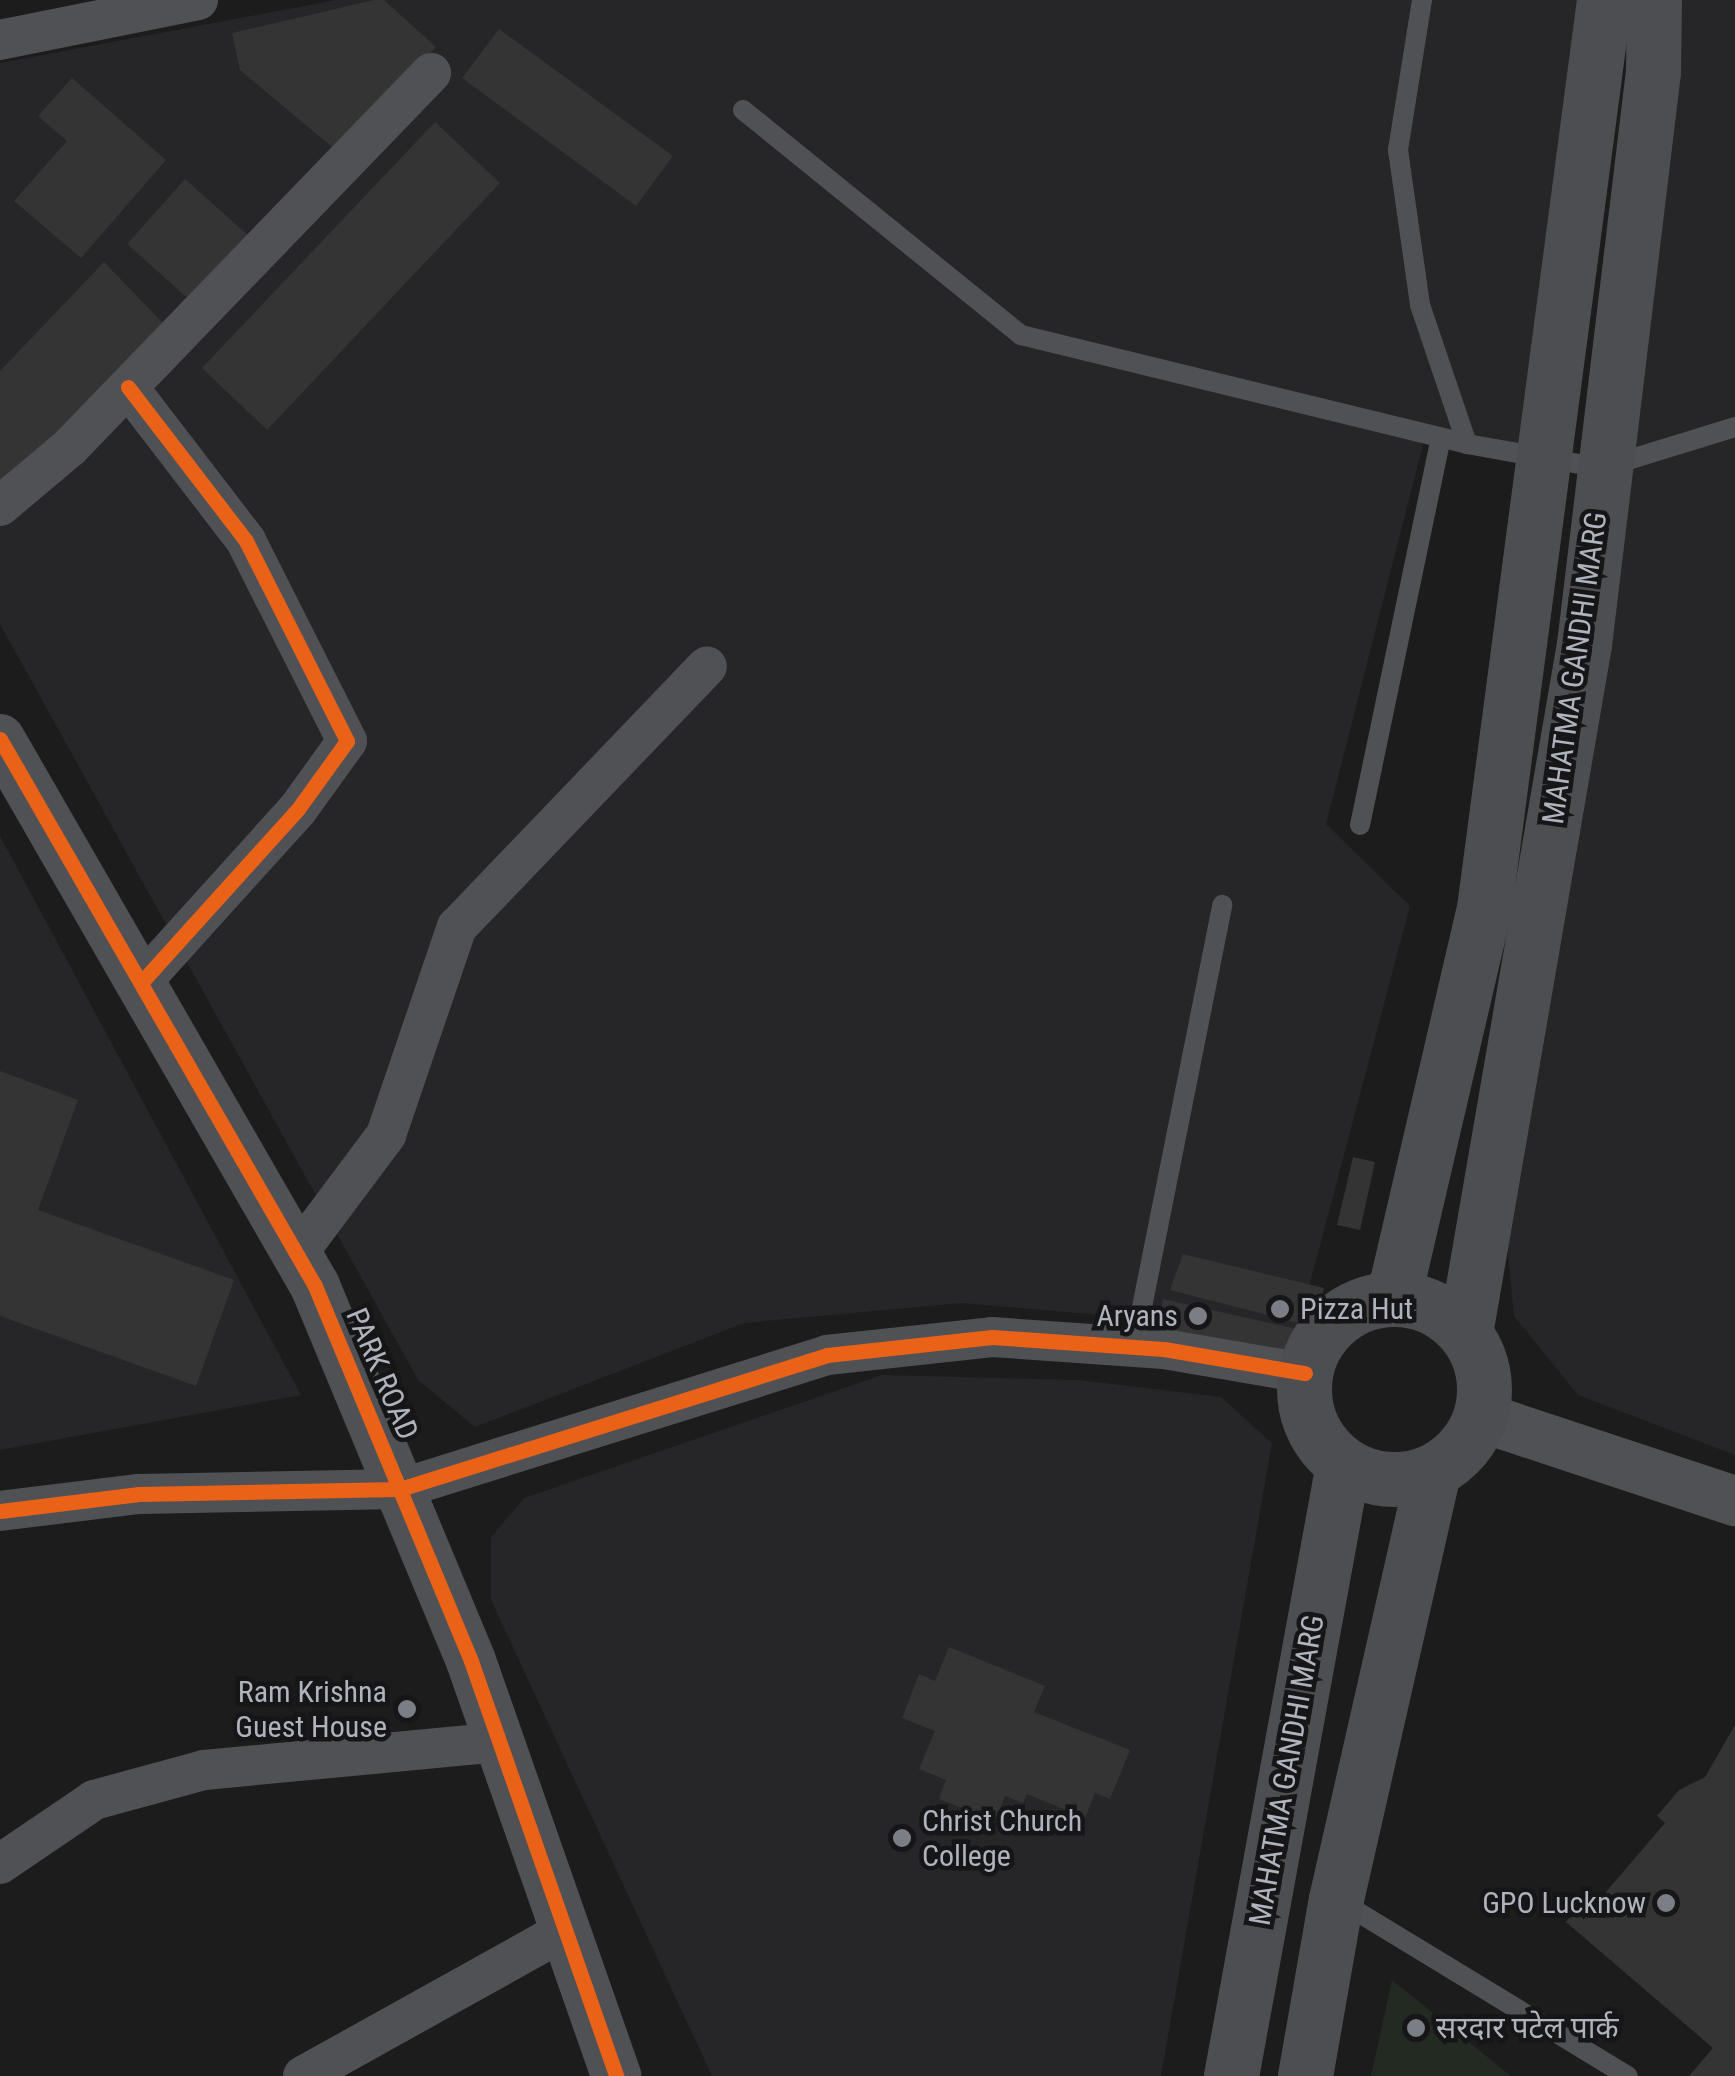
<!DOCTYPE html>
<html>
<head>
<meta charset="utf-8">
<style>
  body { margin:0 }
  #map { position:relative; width:1735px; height:2076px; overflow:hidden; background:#1c1c1c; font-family:"Roboto Condensed","Noto Sans Devanagari",sans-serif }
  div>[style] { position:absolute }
  .built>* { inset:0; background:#262628 }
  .green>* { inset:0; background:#222a22 }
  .building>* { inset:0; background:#343434 }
  .service>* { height:20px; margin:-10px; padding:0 10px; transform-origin:10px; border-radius:10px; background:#505155 }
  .minor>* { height:40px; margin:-20px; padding:0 20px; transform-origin:20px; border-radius:20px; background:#505155 }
  .tertiary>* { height:50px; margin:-25px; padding:0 25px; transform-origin:25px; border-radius:25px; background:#505155 }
  .primary>* { height:55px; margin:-27.5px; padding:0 27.5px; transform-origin:27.5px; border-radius:27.5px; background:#4d4e51 }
  .primary>.ring { margin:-27.5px; padding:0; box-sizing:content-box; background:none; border:55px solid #4d4e51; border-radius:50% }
  .cycleway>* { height:15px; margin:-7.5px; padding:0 7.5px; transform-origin:7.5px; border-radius:7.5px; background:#ea6118 }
  .dots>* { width:28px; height:28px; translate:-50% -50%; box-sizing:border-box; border:5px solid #161618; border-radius:50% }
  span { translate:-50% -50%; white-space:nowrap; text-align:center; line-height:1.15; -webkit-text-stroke:9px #161618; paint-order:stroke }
  .street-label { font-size:30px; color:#aeb3bd }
  .poi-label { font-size:30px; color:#aeb3bd }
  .left { translate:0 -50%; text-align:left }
  .right { translate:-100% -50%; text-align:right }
</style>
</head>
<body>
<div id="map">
  <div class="built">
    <i style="clip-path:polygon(336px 0,1583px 0,1548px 456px,1427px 429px,1326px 824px,1410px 906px,1297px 1332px,962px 1303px,744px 1323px,475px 1427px,418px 1380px,0 624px,0 63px)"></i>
    <i style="clip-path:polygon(1682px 0,1735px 0,1735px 1455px,1578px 1395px,1514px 1316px,1501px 1179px,1643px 333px)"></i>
    <i style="clip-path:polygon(0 836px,301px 1395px,0 1450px)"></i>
    <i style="clip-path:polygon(882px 1375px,1079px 1380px,1221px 1397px,1272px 1443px,1161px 2076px,712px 2076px,491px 1600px,491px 1537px,524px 1498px)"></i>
  </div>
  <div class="green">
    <i style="clip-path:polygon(1392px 1980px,1511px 2076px,1371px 2076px)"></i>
  </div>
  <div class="building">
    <i style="clip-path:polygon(374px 0,384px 0,436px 47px,338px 152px,240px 70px,232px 33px)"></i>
    <i style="clip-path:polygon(499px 29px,673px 156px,636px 206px,462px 78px)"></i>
    <i style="clip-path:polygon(72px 78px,166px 160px,81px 258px,14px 201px,67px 141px,38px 116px)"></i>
    <i style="clip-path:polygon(435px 122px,500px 183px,267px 430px,202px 368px)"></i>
    <i style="clip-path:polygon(185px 179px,251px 238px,193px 303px,127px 244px)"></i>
    <i style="clip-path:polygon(104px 262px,163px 323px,65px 427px,0 482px,0 371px)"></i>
    <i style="clip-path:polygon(0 1071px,78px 1100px,38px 1210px,234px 1280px,196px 1386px,0 1316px)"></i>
    <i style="clip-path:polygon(1353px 1157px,1375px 1162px,1360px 1230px,1337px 1225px)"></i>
    <i style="clip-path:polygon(1183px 1254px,1324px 1288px,1314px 1327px,1170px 1290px)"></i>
    <i style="clip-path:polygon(1163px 1299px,1310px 1332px,1299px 1362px,1156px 1334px)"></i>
    <i style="clip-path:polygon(949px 1647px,1045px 1686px,1034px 1712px,1130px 1750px,1110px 1799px,1095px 1793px,1085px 1818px,1027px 1794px,1023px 1803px,1005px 1796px,995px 1821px,939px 1799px,946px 1780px,919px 1769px,935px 1731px,902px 1718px,919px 1674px,935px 1681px)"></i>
    <i style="clip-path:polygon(1735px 1725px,1735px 2076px,1689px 2076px,1713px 2048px,1566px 1922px,1585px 1900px,1593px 1907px,1665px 1823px,1657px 1816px,1679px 1790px,1705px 1777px)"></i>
  </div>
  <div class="service">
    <i style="left:1422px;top:0;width:152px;rotate:99.1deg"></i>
    <i style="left:1398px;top:150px;width:157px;rotate:81.9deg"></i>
    <i style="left:1420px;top:305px;width:147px;rotate:71.3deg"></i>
    <i style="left:743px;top:110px;width:358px;rotate:39deg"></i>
    <i style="left:1021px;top:335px;width:459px;rotate:13.7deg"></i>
    <i style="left:1467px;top:444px;width:137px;rotate:10.1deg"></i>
    <i style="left:1602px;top:468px;width:139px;rotate:-17.1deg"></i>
    <i style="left:1360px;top:825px;width:396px;rotate:-78.2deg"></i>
    <i style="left:1134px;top:1347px;width:451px;rotate:-78.7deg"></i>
    <i style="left:1338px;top:1900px;width:339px;rotate:31.3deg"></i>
  </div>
  <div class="minor">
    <i style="left:0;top:40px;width:202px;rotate:-11.4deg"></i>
    <i style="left:128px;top:387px;width:194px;rotate:52.5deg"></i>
    <i style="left:246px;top:541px;width:224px;rotate:63.2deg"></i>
    <i style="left:347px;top:741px;width:84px;rotate:125.8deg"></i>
    <i style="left:298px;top:809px;width:234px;rotate:132.1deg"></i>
    <i style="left:0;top:506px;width:92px;rotate:-40.1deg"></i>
    <i style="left:70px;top:447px;width:520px;rotate:-46.01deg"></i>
    <i style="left:297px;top:1254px;width:149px;rotate:-53.2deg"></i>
    <i style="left:386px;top:1135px;width:220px;rotate:-71.2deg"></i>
    <i style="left:457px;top:927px;width:361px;rotate:-46.2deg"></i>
    <i style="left:0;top:1511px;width:140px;rotate:-7deg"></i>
    <i style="left:139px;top:1494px;width:261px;rotate:-1.1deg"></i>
    <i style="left:400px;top:1489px;width:448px;rotate:-17.4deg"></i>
    <i style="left:827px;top:1355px;width:166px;rotate:-6.2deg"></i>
    <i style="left:992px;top:1337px;width:172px;rotate:4deg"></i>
    <i style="left:1164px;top:1349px;width:143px;rotate:9.7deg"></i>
    <i style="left:0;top:1864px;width:114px;rotate:-34.2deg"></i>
    <i style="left:94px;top:1800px;width:114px;rotate:-15.3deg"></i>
    <i style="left:204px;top:1770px;width:296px;rotate:-5.4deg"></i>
    <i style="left:303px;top:2076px;width:299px;rotate:-29.1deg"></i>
  </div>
  <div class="tertiary">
    <i style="left:0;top:739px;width:631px;rotate:60.06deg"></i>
    <i style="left:315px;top:1286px;width:406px;rotate:67.4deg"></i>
    <i style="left:471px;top:1661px;width:440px;rotate:70.7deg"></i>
    <i style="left:1481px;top:1417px;width:268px;rotate:18.3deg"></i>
  </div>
  <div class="primary">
    <i style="left:1393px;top:1299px;width:401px;rotate:-76.9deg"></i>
    <i style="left:1484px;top:908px;width:916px;rotate:-82.47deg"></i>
    <i class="ring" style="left:1304px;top:1299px;width:125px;height:125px"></i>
    <i style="left:1465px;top:1333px;width:699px;rotate:-80.2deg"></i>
    <i style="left:1584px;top:644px;width:577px;rotate:-83.13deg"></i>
    <i style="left:1653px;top:71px;width:71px;rotate:-89.2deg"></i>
    <i style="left:1231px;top:2076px;width:622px;rotate:-79.63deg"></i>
    <i style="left:1305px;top:2076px;width:180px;rotate:-80.1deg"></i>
    <i style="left:1336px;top:1899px;width:439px;rotate:-77.2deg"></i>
  </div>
  <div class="cycleway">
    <i style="left:128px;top:387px;width:194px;rotate:52.5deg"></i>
    <i style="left:246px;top:541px;width:224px;rotate:63.2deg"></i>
    <i style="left:347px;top:741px;width:84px;rotate:125.8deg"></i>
    <i style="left:298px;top:809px;width:234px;rotate:132.1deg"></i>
    <i style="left:0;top:739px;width:631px;rotate:60.06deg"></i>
    <i style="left:315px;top:1286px;width:406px;rotate:67.4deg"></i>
    <i style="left:471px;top:1661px;width:440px;rotate:70.7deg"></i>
    <i style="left:0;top:1511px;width:140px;rotate:-7deg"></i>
    <i style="left:139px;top:1494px;width:261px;rotate:-1.1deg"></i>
    <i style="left:400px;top:1489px;width:448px;rotate:-17.4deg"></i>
    <i style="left:827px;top:1355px;width:166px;rotate:-6.2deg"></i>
    <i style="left:992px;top:1337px;width:172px;rotate:4deg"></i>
    <i style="left:1164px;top:1349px;width:143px;rotate:9.7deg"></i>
  </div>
  <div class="dots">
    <i style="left:1280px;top:1309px;background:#7b7e85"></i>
    <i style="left:1198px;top:1316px;background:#7b7e85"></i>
    <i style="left:407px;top:1709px;background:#7b7e85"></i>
    <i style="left:902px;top:1838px;background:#7b7e85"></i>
    <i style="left:1666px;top:1903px;background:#7b7e85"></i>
    <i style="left:1416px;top:2028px;background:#7b7e85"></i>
  </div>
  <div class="street-label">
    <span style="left:1575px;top:668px;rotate:-82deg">MAHATMA GANDHI MARG</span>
    <span style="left:382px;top:1374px;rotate:67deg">PARK ROAD</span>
    <span style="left:1287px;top:1770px;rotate:-80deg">MAHATMA GANDHI MARG</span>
  </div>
  <div class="poi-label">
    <span class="left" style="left:1300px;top:1309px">Pizza Hut</span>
    <span class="right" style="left:1178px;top:1316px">Aryans</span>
    <span class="right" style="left:387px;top:1709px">Ram Krishna<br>Guest House</span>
    <span class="left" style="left:922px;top:1838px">Christ Church<br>College</span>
    <span class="right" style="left:1646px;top:1903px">GPO Lucknow</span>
    <span class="left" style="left:1436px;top:2028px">सरदार पटेल पार्क</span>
  </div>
</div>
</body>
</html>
